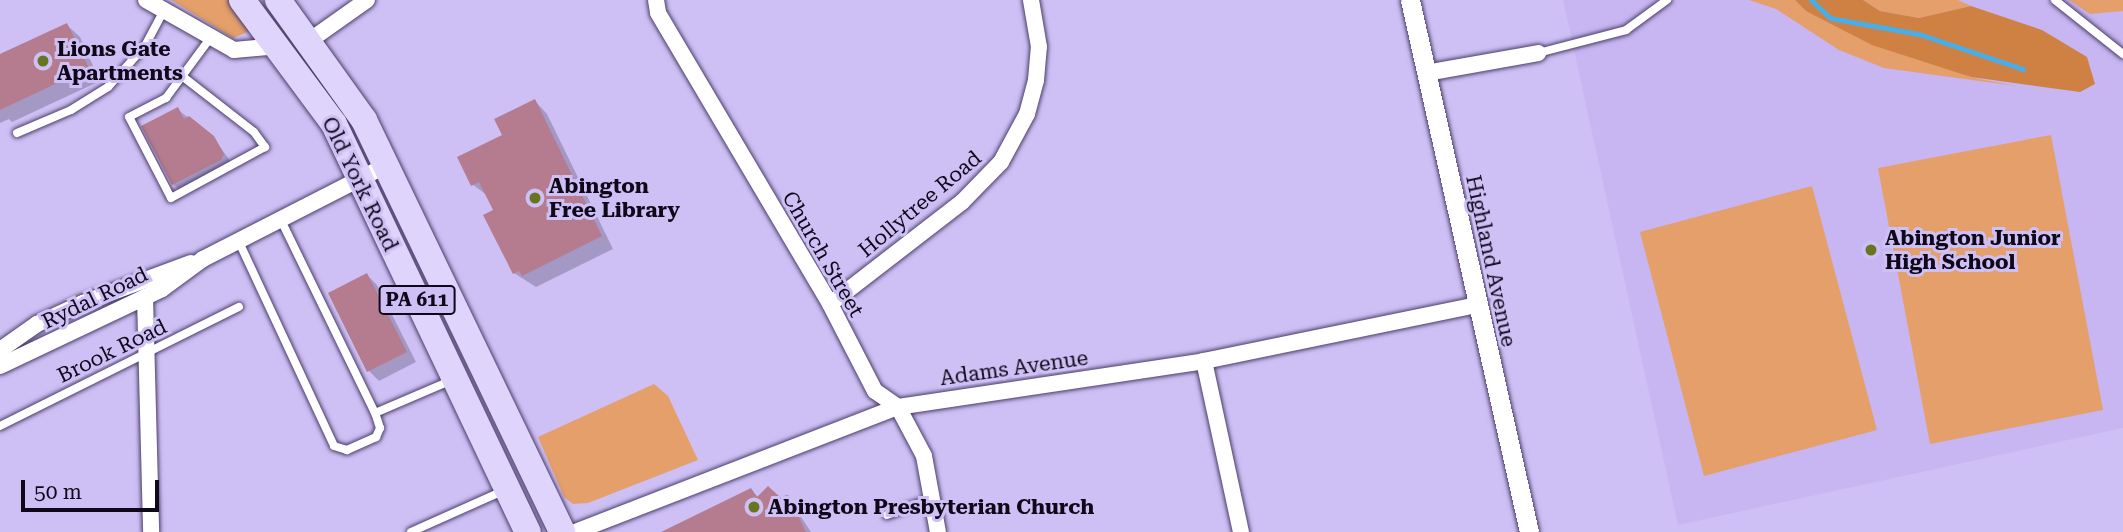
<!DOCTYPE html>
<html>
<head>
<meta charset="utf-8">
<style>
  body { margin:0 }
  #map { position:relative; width:2123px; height:532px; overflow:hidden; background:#cec0f5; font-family:"Roboto Serif",serif }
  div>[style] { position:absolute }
  .built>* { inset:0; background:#c7b6f2 }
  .green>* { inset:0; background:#e49f6b }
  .forest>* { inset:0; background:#ce8143 }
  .shadow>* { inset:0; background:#0003 }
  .stream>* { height:5px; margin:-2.5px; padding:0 2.5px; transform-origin:2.5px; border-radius:2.5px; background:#4aade5 }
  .building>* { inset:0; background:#b57c90 }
  .roads { filter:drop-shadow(0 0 2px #4c3e6b) drop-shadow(0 0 2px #4c3e6b) }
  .service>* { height:8px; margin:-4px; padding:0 4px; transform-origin:4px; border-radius:4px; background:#fff }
  .minor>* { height:16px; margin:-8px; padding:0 8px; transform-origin:8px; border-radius:8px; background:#fff }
  .tertiary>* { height:19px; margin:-9.5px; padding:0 9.5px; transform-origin:9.5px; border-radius:9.5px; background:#fff }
  .trunk>* { height:26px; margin:-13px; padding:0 13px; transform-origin:13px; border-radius:13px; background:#dfd4fc }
  .dots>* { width:19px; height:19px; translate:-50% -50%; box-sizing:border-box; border:4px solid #cec0f5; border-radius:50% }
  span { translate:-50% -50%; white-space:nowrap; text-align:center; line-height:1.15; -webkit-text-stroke:6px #cec0f5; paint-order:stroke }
  .shield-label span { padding:2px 5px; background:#cec0f5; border:2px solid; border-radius:5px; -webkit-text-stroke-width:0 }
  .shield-label { font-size:19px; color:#0e0819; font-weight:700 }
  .poi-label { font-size:21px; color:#0e0819; font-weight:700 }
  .left { translate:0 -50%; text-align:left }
  .street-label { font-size:21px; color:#0e0819 }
  .scale { position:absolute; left:21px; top:480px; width:138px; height:32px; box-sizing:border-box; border:4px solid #0e0819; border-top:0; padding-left:9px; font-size:21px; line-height:24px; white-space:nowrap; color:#0e0819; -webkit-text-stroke:5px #cec0f5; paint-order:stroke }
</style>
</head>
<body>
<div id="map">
  <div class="built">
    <i style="clip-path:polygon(1563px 0,2123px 0,2123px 428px,1678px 525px)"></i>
  </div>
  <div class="green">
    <i style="clip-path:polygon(171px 0,232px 0,250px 31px,233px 38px)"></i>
    <i style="clip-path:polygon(1749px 0,1795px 0,1806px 11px,1970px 77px,2016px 86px,1884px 68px,1839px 50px,1776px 9px)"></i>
    <i style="clip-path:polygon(1863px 0,1958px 0,1971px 6px,1919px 18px,1880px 11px)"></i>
    <i style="clip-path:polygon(2069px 0,2123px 0,2123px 11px,2090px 14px)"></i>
    <i style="clip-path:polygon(2051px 135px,2103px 410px,1930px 444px,1878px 168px)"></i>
    <i style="clip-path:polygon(1812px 186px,1877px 430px,1704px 476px,1640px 232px)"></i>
    <i style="clip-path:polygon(654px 384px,668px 396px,698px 460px,588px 503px,573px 504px,564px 497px,538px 437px)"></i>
  </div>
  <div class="forest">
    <i style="clip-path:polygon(1795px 0,1863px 0,1880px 11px,1919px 18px,1971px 6px,2042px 30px,2087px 57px,2095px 84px,2080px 92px,1971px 77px,1872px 45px,1806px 11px)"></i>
  </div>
  <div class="shadow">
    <i style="clip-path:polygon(67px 25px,80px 37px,100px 81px,12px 122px,9px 119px,0 123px,0 56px)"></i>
    <i style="clip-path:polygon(535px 101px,547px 114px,613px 249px,536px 287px,514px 273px,495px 211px,488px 196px,472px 184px,504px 136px)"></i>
    <i style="clip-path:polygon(177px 109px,213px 137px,233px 165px,183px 194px,173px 184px)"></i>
    <i style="clip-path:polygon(367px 275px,377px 285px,416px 362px,379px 381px,369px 371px,330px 294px)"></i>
    <i style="clip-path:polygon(751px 490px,759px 498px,788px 497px,811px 532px,676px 532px)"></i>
  </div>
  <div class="stream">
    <i style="left:1811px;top:0;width:26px;rotate:43deg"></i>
    <i style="left:1830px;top:18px;width:90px;rotate:10.2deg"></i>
    <i style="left:1919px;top:34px;width:110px;rotate:18.6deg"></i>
  </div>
  <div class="building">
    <i style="clip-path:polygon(67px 23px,89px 68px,0 110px,0 54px)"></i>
    <i style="clip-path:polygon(535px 99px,602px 236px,522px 276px,519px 271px,513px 274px,483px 215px,493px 210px,479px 182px,471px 186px,457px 157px,502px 135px,494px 119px)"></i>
    <i style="clip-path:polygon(178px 107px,184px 119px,189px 116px,214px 136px,224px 154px,221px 160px,172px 185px,141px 126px)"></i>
    <i style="clip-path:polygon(367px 273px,407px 352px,367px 372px,328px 293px)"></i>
    <i style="clip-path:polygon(768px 486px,780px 497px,788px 495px,806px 532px,661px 532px,751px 488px,757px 497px)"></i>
  </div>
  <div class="roads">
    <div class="service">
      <i style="left:2055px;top:0;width:87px;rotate:38.5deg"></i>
      <i style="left:1538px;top:53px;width:91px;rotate:-14.6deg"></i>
      <i style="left:1626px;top:30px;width:51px;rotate:-36.2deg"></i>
      <i style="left:182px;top:76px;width:91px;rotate:37.9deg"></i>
      <i style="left:254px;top:132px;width:19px;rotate:54deg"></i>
      <i style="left:265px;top:147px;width:107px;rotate:151.5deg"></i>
      <i style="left:171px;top:198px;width:91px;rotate:-117.4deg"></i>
      <i style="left:129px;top:117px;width:42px;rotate:-27.2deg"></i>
      <i style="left:166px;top:98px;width:76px;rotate:-53.6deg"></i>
      <i style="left:17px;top:133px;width:59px;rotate:-23.1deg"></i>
      <i style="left:71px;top:110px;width:44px;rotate:-31.9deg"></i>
      <i style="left:108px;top:87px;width:55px;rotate:-47.9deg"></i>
      <i style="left:145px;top:46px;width:40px;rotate:-62deg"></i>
      <i style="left:239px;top:242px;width:225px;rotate:65deg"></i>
      <i style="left:334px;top:446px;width:14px;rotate:17deg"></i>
      <i style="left:347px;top:450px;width:32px;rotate:-24deg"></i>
      <i style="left:376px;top:437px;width:10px;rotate:-66deg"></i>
      <i style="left:380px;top:428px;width:16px;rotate:-108deg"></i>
      <i style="left:375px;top:413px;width:215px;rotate:-116deg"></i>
      <i style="left:375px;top:413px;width:84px;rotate:-23.2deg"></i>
      <i style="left:0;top:426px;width:267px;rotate:-26.5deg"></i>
      <i style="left:887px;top:515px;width:48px;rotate:-19.6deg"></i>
      <i style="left:411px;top:532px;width:103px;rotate:-24.1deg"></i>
    </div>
    <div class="minor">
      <i style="left:146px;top:0;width:101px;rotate:29.6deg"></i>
      <i style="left:234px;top:50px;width:45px;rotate:-5.1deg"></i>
      <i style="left:656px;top:0;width:13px;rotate:81deg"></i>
      <i style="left:658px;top:13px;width:338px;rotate:59.4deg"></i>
      <i style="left:830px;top:304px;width:98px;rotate:62.7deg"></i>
      <i style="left:875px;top:391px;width:28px;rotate:35deg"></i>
      <i style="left:898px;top:407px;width:55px;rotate:62deg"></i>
      <i style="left:924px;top:456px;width:77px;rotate:79.6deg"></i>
      <i style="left:309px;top:41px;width:71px;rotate:-35.3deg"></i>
      <i style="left:1426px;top:73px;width:114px;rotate:-10.1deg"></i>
      <i style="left:145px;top:297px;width:235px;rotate:88.5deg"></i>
      <i style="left:830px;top:304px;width:167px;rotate:-37.7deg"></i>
      <i style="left:962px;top:202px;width:56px;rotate:-45.7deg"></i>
      <i style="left:1001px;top:162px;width:55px;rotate:-61.6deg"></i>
      <i style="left:1027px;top:114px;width:35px;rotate:-75deg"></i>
      <i style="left:1036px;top:80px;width:33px;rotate:-85deg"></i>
      <i style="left:1039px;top:47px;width:48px;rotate:-99.7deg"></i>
      <i style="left:0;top:350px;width:45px;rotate:-35.1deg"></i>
      <i style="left:37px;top:324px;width:51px;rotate:-24.5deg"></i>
      <i style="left:83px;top:303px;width:115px;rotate:-20.3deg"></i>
      <i style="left:1204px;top:361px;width:175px;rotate:77.8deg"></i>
      <i style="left:0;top:366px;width:179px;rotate:-25.4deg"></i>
      <i style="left:162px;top:289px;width:51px;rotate:-36.2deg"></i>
      <i style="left:203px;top:259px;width:207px;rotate:-27.1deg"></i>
      <i style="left:575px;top:532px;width:346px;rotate:-21.2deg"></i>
      <i style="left:898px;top:407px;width:309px;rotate:-8.5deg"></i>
      <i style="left:1204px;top:361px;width:278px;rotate:-11.6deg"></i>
    </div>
    <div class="tertiary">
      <i style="left:1410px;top:0;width:545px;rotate:77.39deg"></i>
    </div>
    <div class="trunk">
      <i style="left:242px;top:0;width:154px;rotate:53.4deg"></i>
      <i style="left:334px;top:124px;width:452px;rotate:64.6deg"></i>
      <i style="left:278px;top:0;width:148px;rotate:54.4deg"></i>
      <i style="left:364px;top:120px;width:457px;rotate:64.3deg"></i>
    </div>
  </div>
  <div class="dots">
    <i style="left:43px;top:61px;background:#68741f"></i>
    <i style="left:535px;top:198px;background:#68741f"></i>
    <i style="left:1871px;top:250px;background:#68741f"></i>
    <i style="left:754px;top:507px;background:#68741f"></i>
  </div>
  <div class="shield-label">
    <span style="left:417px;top:300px">PA 611</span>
  </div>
  <div class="poi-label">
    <span class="left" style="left:57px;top:61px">Lions Gate<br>Apartments</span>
    <span class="left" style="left:549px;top:198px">Abington<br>Free Library</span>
    <span class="left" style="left:1885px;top:250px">Abington Junior<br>High School</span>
    <span class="left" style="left:768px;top:507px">Abington Presbyterian Church</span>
  </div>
  <div class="street-label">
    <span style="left:360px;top:184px;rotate:64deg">Old York Road</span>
    <span style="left:920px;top:204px;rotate:-40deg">Hollytree Road</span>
    <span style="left:823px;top:254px;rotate:60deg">Church Street</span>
    <span style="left:1491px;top:261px;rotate:78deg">Highland Avenue</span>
    <span style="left:95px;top:298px;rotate:-26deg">Rydal Road</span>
    <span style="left:112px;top:351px;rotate:-26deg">Brook Road</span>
    <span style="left:1014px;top:368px;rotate:-8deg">Adams Avenue</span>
  </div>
  <div class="scale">50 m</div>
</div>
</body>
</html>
